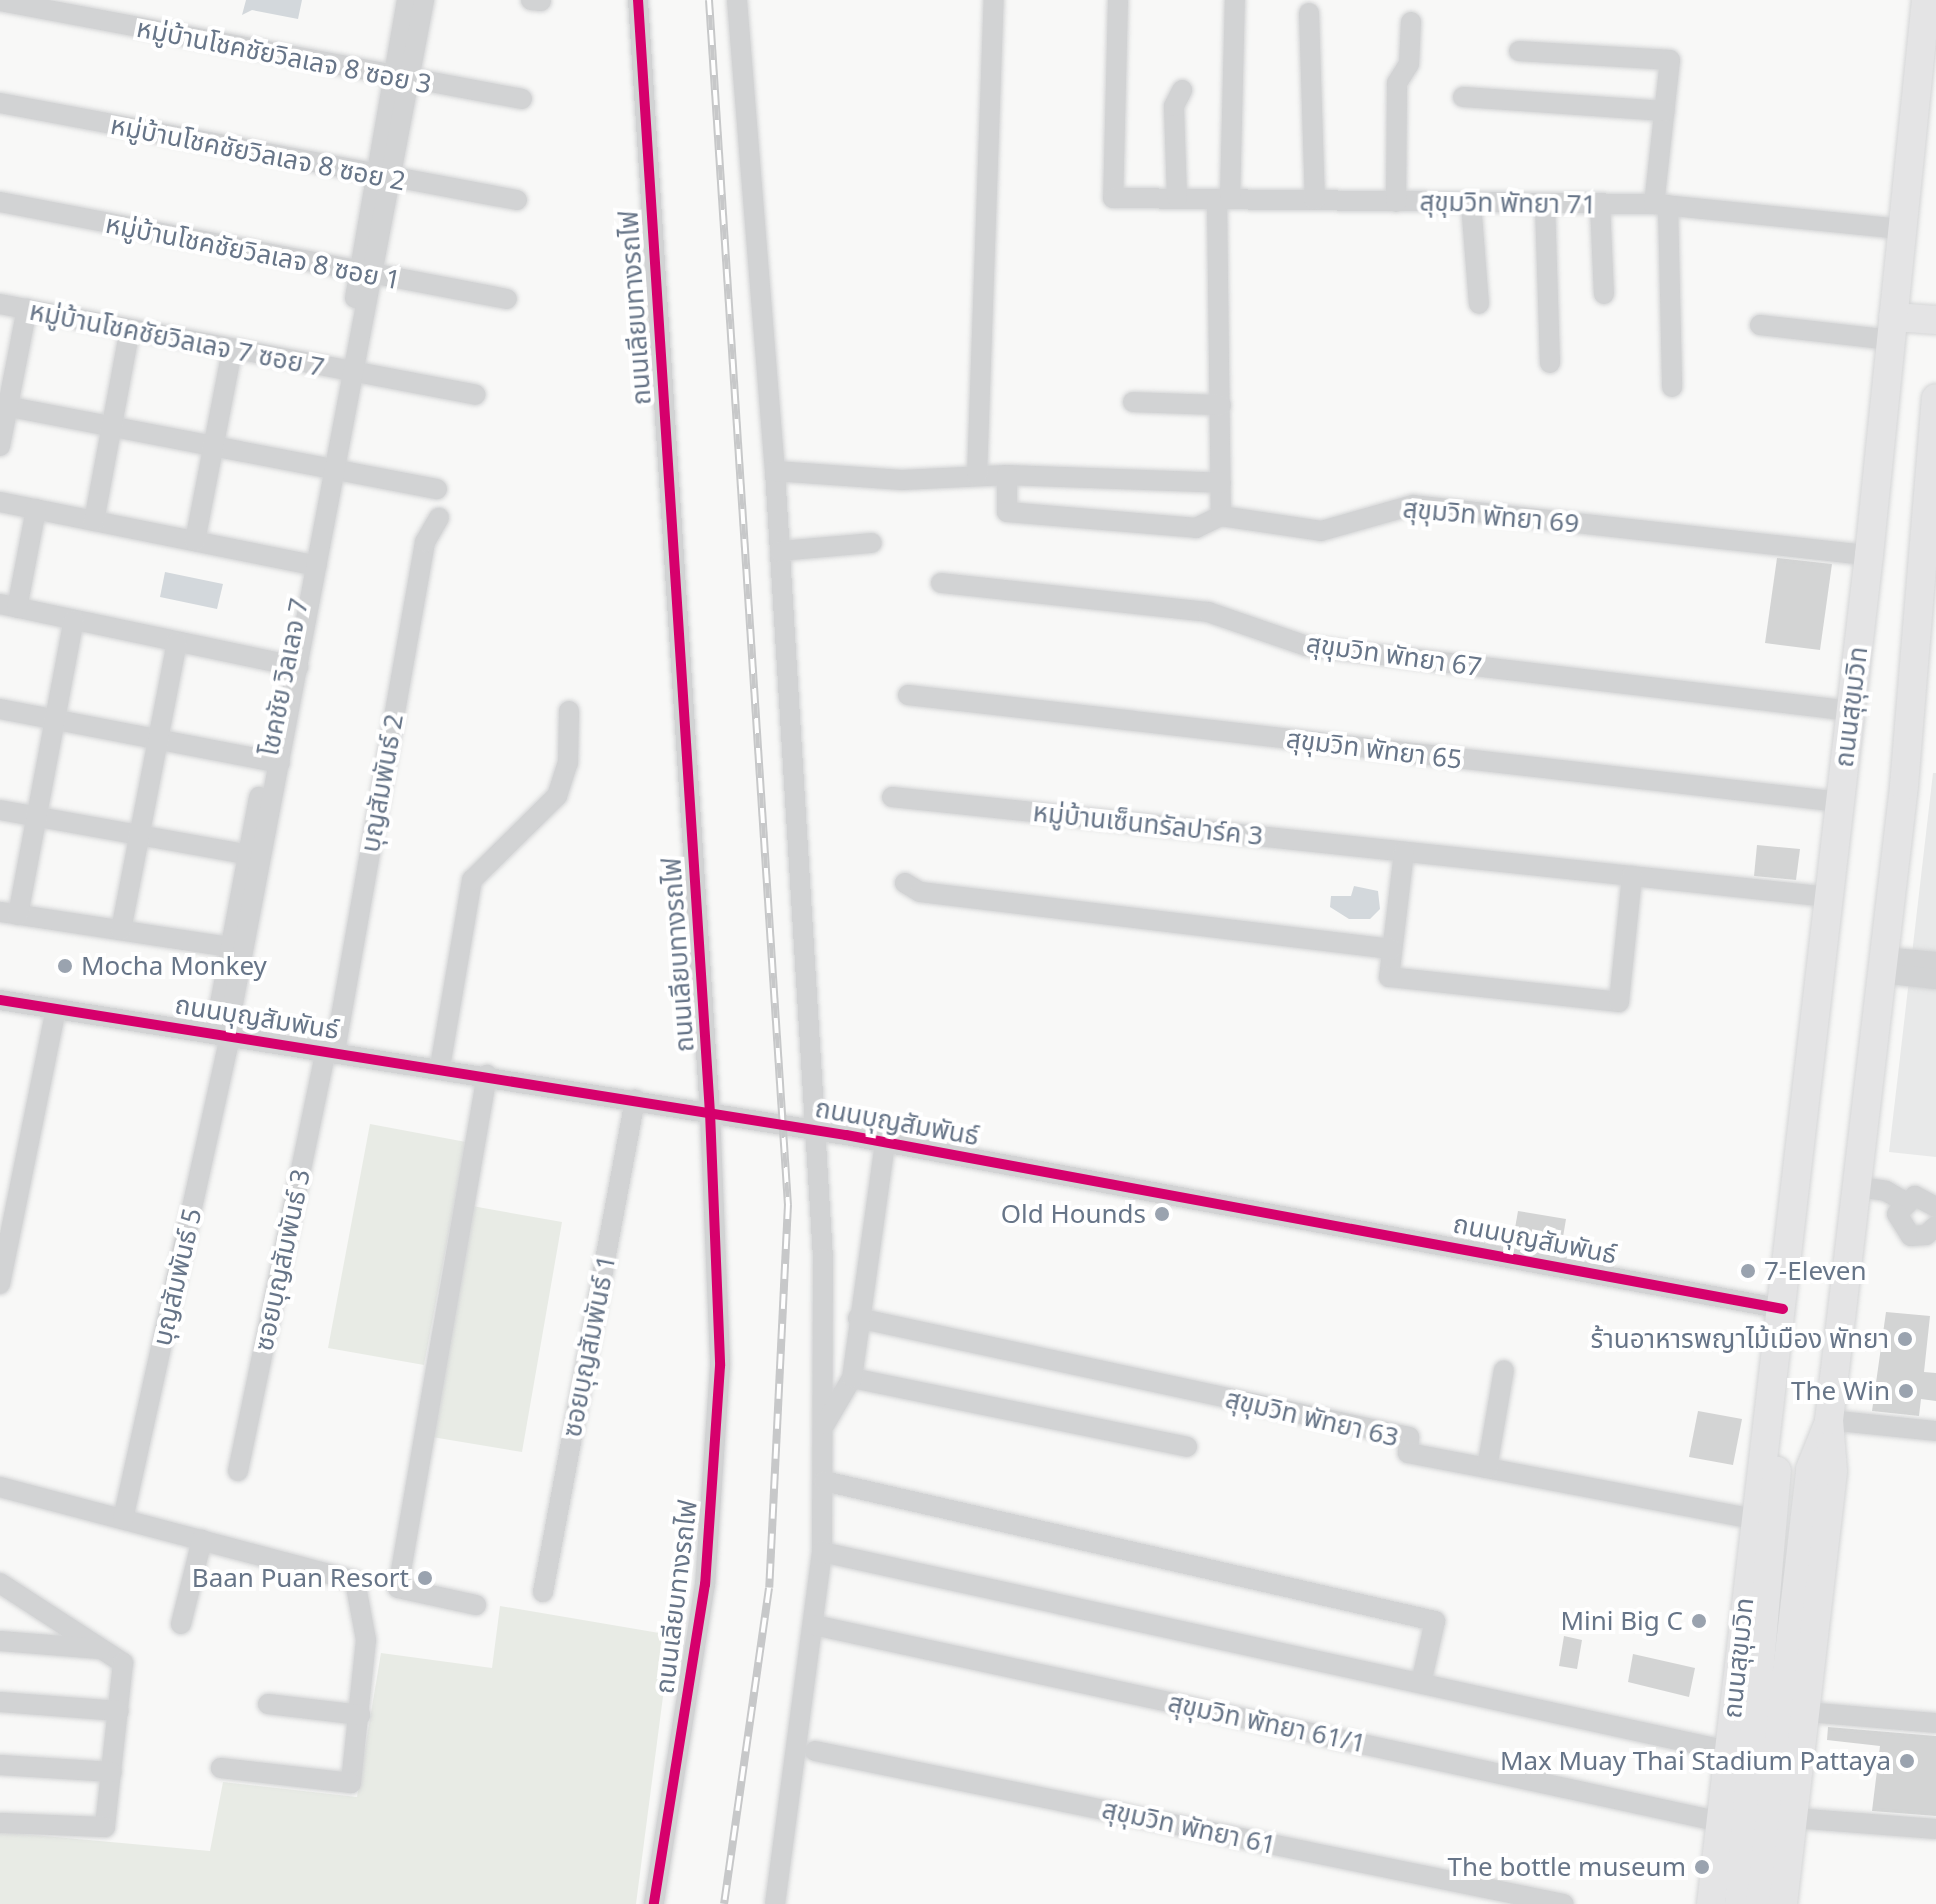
<!DOCTYPE html>
<html>
<head>
<meta charset="utf-8">
<style>
  body { margin:0 }
  #map { position:relative; width:1936px; height:1904px; overflow:hidden; background:#f8f8f7; font-family:"Noto Sans","Noto Sans Thai",sans-serif }
  div>[style] { position:absolute }
  .built>* { inset:0; background:#e8e9e9 }
  .green>* { inset:0; background:#e8ebe5 }
  .water>* { inset:0; background:#d3d8dc }
  .building>* { inset:0; background:#d3d4d4 }
  .roads { filter:drop-shadow(0 0 2px #d4d5d6) drop-shadow(0 0 2px #d4d5d6) }
  .minor>* { height:20px; margin:-10px; padding:0 10px; transform-origin:10px; border-radius:10px; background:#d2d3d4 }
  .highway>* { height:28px; margin:-14px; padding:0 14px; transform-origin:14px; border-radius:14px; background:#e4e4e5 }
  .rail>* { height:8px; margin-top:-4px; transform-origin:0; background:repeating-linear-gradient(90deg,#fff 0 15px,#c7c8c9 0 30px); box-sizing:border-box; border-block:2px solid #c7c8c9 }
  .cycleway>* { height:10px; margin:-5px; padding:0 5px; transform-origin:5px; border-radius:5px; background:#d6006c }
  .dots>* { width:22px; height:22px; translate:-50% -50%; box-sizing:border-box; border:4px solid #fff; border-radius:50% }
  span { translate:-50% -50%; white-space:nowrap; text-align:center; line-height:1.15; -webkit-text-stroke:8px #fff; paint-order:stroke }
  .street-label { font-size:26px; color:#677588 }
  .poi-label { font-size:26px; color:#677588 }
  .left { translate:0 -50%; text-align:left }
  .right { translate:-100% -50%; text-align:right }
</style>
</head>
<body>
<div id="map">
  <div class="built">
    <i style="clip-path:polygon(1933px 773px,1936px 773px,1936px 1157px,1889px 1152px)"></i>
  </div>
  <div class="green">
    <i style="clip-path:polygon(370px 1124px,466px 1142px,424px 1365px,328px 1348px)"></i>
    <i style="clip-path:polygon(472px 1206px,562px 1222px,522px 1452px,432px 1437px)"></i>
    <i style="clip-path:polygon(500px 1606px,671px 1635px,636px 1904px,0 1904px,0 1832px,210px 1851px,223px 1782px,357px 1797px,381px 1653px,492px 1668px)"></i>
  </div>
  <div class="water">
    <i style="clip-path:polygon(246px 0,302px 0,298px 19px,252px 10px,242px 15px)"></i>
    <i style="clip-path:polygon(165px 572px,223px 584px,217px 609px,160px 597px)"></i>
    <i style="clip-path:polygon(1354px 886px,1378px 891px,1380px 909px,1370px 919px,1349px 919px,1330px 907px,1331px 896px,1351px 896px)"></i>
  </div>
  <div class="building">
    <i style="clip-path:polygon(1777px 558px,1832px 564px,1820px 650px,1765px 643px)"></i>
    <i style="clip-path:polygon(1757px 845px,1800px 849px,1796px 880px,1754px 876px)"></i>
    <i style="clip-path:polygon(1518px 1211px,1566px 1219px,1562px 1243px,1514px 1234px)"></i>
    <i style="clip-path:polygon(1886px 1312px,1930px 1316px,1924px 1372px,1936px 1373px,1936px 1401px,1921px 1399px,1919px 1416px,1872px 1411px)"></i>
    <i style="clip-path:polygon(1698px 1411px,1742px 1419px,1733px 1465px,1689px 1457px)"></i>
    <i style="clip-path:polygon(1564px 1636px,1582px 1640px,1577px 1669px,1559px 1666px)"></i>
    <i style="clip-path:polygon(1633px 1654px,1695px 1668px,1689px 1697px,1628px 1682px)"></i>
    <i style="clip-path:polygon(1828px 1727px,1936px 1736px,1936px 1816px,1872px 1811px,1880px 1746px,1827px 1740px)"></i>
  </div>
  <div class="roads">
    <div class="minor">
      <i style="left:531px;top:0;width:10px;rotate:6deg"></i>
      <i style="left:638px;top:0;width:1114px;rotate:86.3deg"></i>
      <i style="left:710px;top:1112px;width:254px;rotate:87.7deg"></i>
      <i style="left:720px;top:1366px;width:219px;rotate:93.9deg"></i>
      <i style="left:705px;top:1584px;width:324px;rotate:99.1deg"></i>
      <i style="left:737px;top:0;width:473px;rotate:85.4deg"></i>
      <i style="left:775px;top:471px;width:789px;rotate:86.51deg"></i>
      <i style="left:823px;top:1259px;width:293px;rotate:90.2deg"></i>
      <i style="left:822px;top:1552px;width:355px;rotate:97.6deg"></i>
      <i style="left:1118px;top:0;width:198px;rotate:91.4deg"></i>
      <i style="left:1113px;top:198px;width:541px;rotate:0.64deg"></i>
      <i style="left:1654px;top:204px;width:248px;rotate:5.8deg"></i>
      <i style="left:0;top:1px;width:531px;rotate:10.63deg"></i>
      <i style="left:1309px;top:13px;width:187px;rotate:88.2deg"></i>
      <i style="left:1519px;top:51px;width:151px;rotate:3.4deg"></i>
      <i style="left:1670px;top:60px;width:145px;rotate:96.3deg"></i>
      <i style="left:1463px;top:97px;width:202px;rotate:4deg"></i>
      <i style="left:0;top:103px;width:526px;rotate:10.63deg"></i>
      <i style="left:1177px;top:198px;width:92px;rotate:-91.9deg"></i>
      <i style="left:1174px;top:106px;width:18px;rotate:-63deg"></i>
      <i style="left:1217px;top:199px;width:317px;rotate:89.3deg"></i>
      <i style="left:1230px;top:199px;width:199px;rotate:-88.6deg"></i>
      <i style="left:0;top:202px;width:516px;rotate:10.83deg"></i>
      <i style="left:1396px;top:202px;width:119px;rotate:-89.5deg"></i>
      <i style="left:1397px;top:83px;width:22px;rotate:-58deg"></i>
      <i style="left:1409px;top:64px;width:42px;rotate:-87.3deg"></i>
      <i style="left:1471px;top:203px;width:101px;rotate:85.5deg"></i>
      <i style="left:1545px;top:204px;width:159px;rotate:88.2deg"></i>
      <i style="left:1600px;top:204px;width:90px;rotate:87.5deg"></i>
      <i style="left:1668px;top:205px;width:182px;rotate:88.7deg"></i>
      <i style="left:355px;top:298px;width:303px;rotate:-80.1deg"></i>
      <i style="left:0;top:304px;width:484px;rotate:10.8deg"></i>
      <i style="left:1760px;top:325px;width:132px;rotate:6.5deg"></i>
      <i style="left:1133px;top:402px;width:88px;rotate:2deg"></i>
      <i style="left:0;top:405px;width:445px;rotate:10.9deg"></i>
      <i style="left:0;top:446px;width:140px;rotate:-78.9deg"></i>
      <i style="left:775px;top:471px;width:127px;rotate:4.1deg"></i>
      <i style="left:902px;top:480px;width:105px;rotate:-2.7deg"></i>
      <i style="left:1007px;top:475px;width:214px;rotate:2.1deg"></i>
      <i style="left:1007px;top:475px;width:37px;rotate:90deg"></i>
      <i style="left:1007px;top:512px;width:190px;rotate:4.8deg"></i>
      <i style="left:1196px;top:528px;width:28px;rotate:-26deg"></i>
      <i style="left:977px;top:476px;width:476px;rotate:-88deg"></i>
      <i style="left:0;top:502px;width:323px;rotate:11.4deg"></i>
      <i style="left:1221px;top:516px;width:101px;rotate:8.5deg"></i>
      <i style="left:1321px;top:531px;width:96px;rotate:-15.8deg"></i>
      <i style="left:1413px;top:505px;width:459px;rotate:6.3deg"></i>
      <i style="left:94px;top:521px;width:195px;rotate:-79.4deg"></i>
      <i style="left:195px;top:541px;width:195px;rotate:-79deg"></i>
      <i style="left:780px;top:551px;width:92px;rotate:-5deg"></i>
      <i style="left:941px;top:583px;width:269px;rotate:6.2deg"></i>
      <i style="left:1208px;top:612px;width:105px;rotate:19deg"></i>
      <i style="left:1307px;top:646px;width:548px;rotate:6.81deg"></i>
      <i style="left:0;top:604px;width:305px;rotate:11.9deg"></i>
      <i style="left:17px;top:608px;width:101px;rotate:-79.1deg"></i>
      <i style="left:908px;top:695px;width:938px;rotate:6.55deg"></i>
      <i style="left:0;top:709px;width:285px;rotate:10.9deg"></i>
      <i style="left:892px;top:797px;width:942px;rotate:6.09deg"></i>
      <i style="left:0;top:810px;width:264px;rotate:10.2deg"></i>
      <i style="left:1404px;top:852px;width:126px;rotate:96.8deg"></i>
      <i style="left:1389px;top:977px;width:231px;rotate:6.2deg"></i>
      <i style="left:1619px;top:1002px;width:127px;rotate:-84.1deg"></i>
      <i style="left:905px;top:883px;width:17px;rotate:31deg"></i>
      <i style="left:920px;top:892px;width:475px;rotate:6.9deg"></i>
      <i style="left:0;top:912px;width:244px;rotate:8.7deg"></i>
      <i style="left:18px;top:915px;width:300px;rotate:-79.3deg"></i>
      <i style="left:121px;top:930px;width:293px;rotate:-79deg"></i>
      <i style="left:1883px;top:957px;width:53px;rotate:5.4deg"></i>
      <i style="left:1881px;top:973px;width:55px;rotate:6.2deg"></i>
      <i style="left:0;top:1000px;width:857px;rotate:9.07deg"></i>
      <i style="left:846px;top:1135px;width:953px;rotate:10.52deg"></i>
      <i style="left:219px;top:1009px;width:216px;rotate:-79.3deg"></i>
      <i style="left:227px;top:1035px;width:1054px;rotate:-79.22deg"></i>
      <i style="left:335px;top:1051px;width:517px;rotate:-79.97deg"></i>
      <i style="left:425px;top:542px;width:28px;rotate:-60deg"></i>
      <i style="left:440px;top:1067px;width:190px;rotate:-80.3deg"></i>
      <i style="left:472px;top:880px;width:120px;rotate:-44.7deg"></i>
      <i style="left:557px;top:796px;width:35px;rotate:-72deg"></i>
      <i style="left:568px;top:763px;width:52px;rotate:-88.9deg"></i>
      <i style="left:1859px;top:1187px;width:27px;rotate:8deg"></i>
      <i style="left:1886px;top:1191px;width:20px;rotate:30deg"></i>
      <i style="left:1936px;top:1207px;width:24px;rotate:-152deg"></i>
      <i style="left:1915px;top:1196px;width:25px;rotate:135deg"></i>
      <i style="left:1897px;top:1214px;width:26px;rotate:58deg"></i>
      <i style="left:1911px;top:1236px;width:15px;rotate:-4deg"></i>
      <i style="left:1926px;top:1235px;width:13px;rotate:-42deg"></i>
      <i style="left:0;top:1284px;width:281px;rotate:-78.5deg"></i>
      <i style="left:858px;top:1318px;width:564px;rotate:12.19deg"></i>
      <i style="left:1409px;top:1437px;width:16px;rotate:94deg"></i>
      <i style="left:1408px;top:1453px;width:352px;rotate:10.8deg"></i>
      <i style="left:852px;top:1378px;width:342px;rotate:11.6deg"></i>
      <i style="left:1829px;top:1420px;width:108px;rotate:5.9deg"></i>
      <i style="left:825px;top:1424px;width:53px;rotate:-59.6deg"></i>
      <i style="left:852px;top:1378px;width:238px;rotate:-82deg"></i>
      <i style="left:1487px;top:1468px;width:99px;rotate:-80.2deg"></i>
      <i style="left:238px;top:1471px;width:430px;rotate:-78.2deg"></i>
      <i style="left:824px;top:1481px;width:627px;rotate:12.91deg"></i>
      <i style="left:1435px;top:1621px;width:64px;rotate:102.7deg"></i>
      <i style="left:0;top:1487px;width:367px;rotate:14.8deg"></i>
      <i style="left:355px;top:1581px;width:60px;rotate:79.4deg"></i>
      <i style="left:366px;top:1640px;width:144px;rotate:96deg"></i>
      <i style="left:351px;top:1783px;width:131px;rotate:-173.4deg"></i>
      <i style="left:123px;top:1519px;width:496px;rotate:-77.5deg"></i>
      <i style="left:822px;top:1552px;width:928px;rotate:12.39deg"></i>
      <i style="left:0;top:1583px;width:147px;rotate:33deg"></i>
      <i style="left:123px;top:1663px;width:165px;rotate:96.3deg"></i>
      <i style="left:105px;top:1827px;width:105px;rotate:-177.8deg"></i>
      <i style="left:543px;top:1592px;width:501px;rotate:-79.41deg"></i>
      <i style="left:476px;top:1605px;width:80px;rotate:-167.7deg"></i>
      <i style="left:398px;top:1588px;width:521px;rotate:-80.16deg"></i>
      <i style="left:181px;top:1624px;width:87px;rotate:-76deg"></i>
      <i style="left:814px;top:1625px;width:928px;rotate:12.25deg"></i>
      <i style="left:0;top:1641px;width:100px;rotate:4.6deg"></i>
      <i style="left:0;top:1702px;width:119px;rotate:4.3deg"></i>
      <i style="left:268px;top:1704px;width:93px;rotate:6.8deg"></i>
      <i style="left:1807px;top:1712px;width:129px;rotate:4.9deg"></i>
      <i style="left:815px;top:1751px;width:764px;rotate:11.55deg"></i>
      <i style="left:0;top:1765px;width:112px;rotate:3.6deg"></i>
      <i style="left:1794px;top:1818px;width:142px;rotate:4.4deg"></i>
    </div>
    <div class="highway">
      <i style="left:1893px;top:317px;width:43px;rotate:4deg"></i>
      <i style="left:1711px;top:1904px;width:1358px;rotate:-83.32deg"></i>
      <i style="left:1869px;top:555px;width:558px;rotate:-84.14deg"></i>
      <i style="left:1739px;top:1904px;width:435px;rotate:-85deg"></i>
      <i style="left:1760px;top:1904px;width:438px;rotate:-83.4deg"></i>
      <i style="left:1810px;top:1469px;width:45px;rotate:-68deg"></i>
      <i style="left:1783px;top:1904px;width:436px;rotate:-83.4deg"></i>
      <i style="left:1833px;top:1471px;width:51px;rotate:-94.5deg"></i>
      <i style="left:1829px;top:1420px;width:638px;rotate:-83.25deg"></i>
      <i style="left:1904px;top:786px;width:389px;rotate:-85.3deg"></i>
    </div>
  </div>
  <div class="rail">
    <i style="left:709px;top:0;width:1207px;rotate:86.25deg"></i>
    <i style="left:788px;top:1204px;width:384px;rotate:92.8deg"></i>
    <i style="left:769px;top:1588px;width:319px;rotate:98.1deg"></i>
  </div>
  <div class="cycleway">
    <i style="left:638px;top:0;width:1114px;rotate:86.3deg"></i>
    <i style="left:710px;top:1112px;width:254px;rotate:87.7deg"></i>
    <i style="left:720px;top:1366px;width:219px;rotate:93.9deg"></i>
    <i style="left:705px;top:1584px;width:324px;rotate:99.1deg"></i>
    <i style="left:0;top:1000px;width:857px;rotate:9.07deg"></i>
    <i style="left:846px;top:1135px;width:953px;rotate:10.52deg"></i>
  </div>
  <div class="dots">
    <i style="left:65px;top:966px;background:#9aa3af"></i>
    <i style="left:1162px;top:1214px;background:#9aa3af"></i>
    <i style="left:1748px;top:1271px;background:#9aa3af"></i>
    <i style="left:1905px;top:1339px;background:#9aa3af"></i>
    <i style="left:1906px;top:1391px;background:#9aa3af"></i>
    <i style="left:425px;top:1578px;background:#9aa3af"></i>
    <i style="left:1699px;top:1621px;background:#9aa3af"></i>
    <i style="left:1907px;top:1761px;background:#9aa3af"></i>
    <i style="left:1702px;top:1867px;background:#9aa3af"></i>
  </div>
  <div class="street-label">
    <span style="left:284px;top:56px;rotate:11deg">หมู่บ้านโชคชัยวิลเลจ 8 ซอย 3</span>
    <span style="left:258px;top:153px;rotate:11deg">หมู่บ้านโชคชัยวิลเลจ 8 ซอย 2</span>
    <span style="left:1508px;top:203px;rotate:1deg">สุขุมวิท พัทยา 71</span>
    <span style="left:253px;top:252px;rotate:11deg">หมู่บ้านโชคชัยวิลเลจ 8 ซอย 1</span>
    <span style="left:635px;top:308px;rotate:-94deg">ถนนเลียบทางรถไฟ</span>
    <span style="left:177px;top:339px;rotate:11deg">หมู่บ้านโชคชัยวิลเลจ 7 ซอย 7</span>
    <span style="left:1491px;top:516px;rotate:5deg">สุขุมวิท พัทยา 69</span>
    <span style="left:1394px;top:655px;rotate:8deg">สุขุมวิท พัทยา 67</span>
    <span style="left:284px;top:677px;rotate:-79deg">โชคชัย วิลเลจ 7</span>
    <span style="left:1851px;top:707px;rotate:-83deg">ถนนสุขุมวิท</span>
    <span style="left:1374px;top:749px;rotate:7deg">สุขุมวิท พัทยา 65</span>
    <span style="left:382px;top:783px;rotate:-80deg">บุญสัมพันธ์ 2</span>
    <span style="left:1148px;top:824px;rotate:6deg">หมู่บ้านเซ็นทรัลปาร์ค 3</span>
    <span style="left:678px;top:955px;rotate:-94deg">ถนนเลียบทางรถไฟ</span>
    <span style="left:257px;top:1017px;rotate:9deg">ถนนบุญสัมพันธ์</span>
    <span style="left:897px;top:1122px;rotate:10deg">ถนนบุญสัมพันธ์</span>
    <span style="left:1535px;top:1239px;rotate:11deg">ถนนบุญสัมพันธ์</span>
    <span style="left:282px;top:1260px;rotate:-78deg">ซอยบุญสัมพันธ์ 3</span>
    <span style="left:177px;top:1277px;rotate:-77deg">บุญสัมพันธ์ 5</span>
    <span style="left:589px;top:1346px;rotate:-79deg">ซอยบุญสัมพันธ์ 1</span>
    <span style="left:1312px;top:1418px;rotate:13deg">สุขุมวิท พัทยา 63</span>
    <span style="left:676px;top:1597px;rotate:-83deg">ถนนเลียบทางรถไฟ</span>
    <span style="left:1738px;top:1658px;rotate:-84deg">ถนนสุขุมวิท</span>
    <span style="left:1267px;top:1723px;rotate:12deg">สุขุมวิท พัทยา 61/1</span>
    <span style="left:1189px;top:1827px;rotate:12deg">สุขุมวิท พัทยา 61</span>
  </div>
  <div class="poi-label">
    <span class="left" style="left:81px;top:966px">Mocha Monkey</span>
    <span class="right" style="left:1146px;top:1214px">Old Hounds</span>
    <span class="left" style="left:1764px;top:1271px">7-Eleven</span>
    <span class="right" style="left:1889px;top:1339px">ร้านอาหารพญาไม้เมือง พัทยา</span>
    <span class="right" style="left:1890px;top:1391px">The Win</span>
    <span class="right" style="left:409px;top:1578px">Baan Puan Resort</span>
    <span class="right" style="left:1683px;top:1621px">Mini Big C</span>
    <span class="right" style="left:1891px;top:1761px">Max Muay Thai Stadium Pattaya</span>
    <span class="right" style="left:1686px;top:1867px">The bottle museum</span>
  </div>
</div>
</body>
</html>
